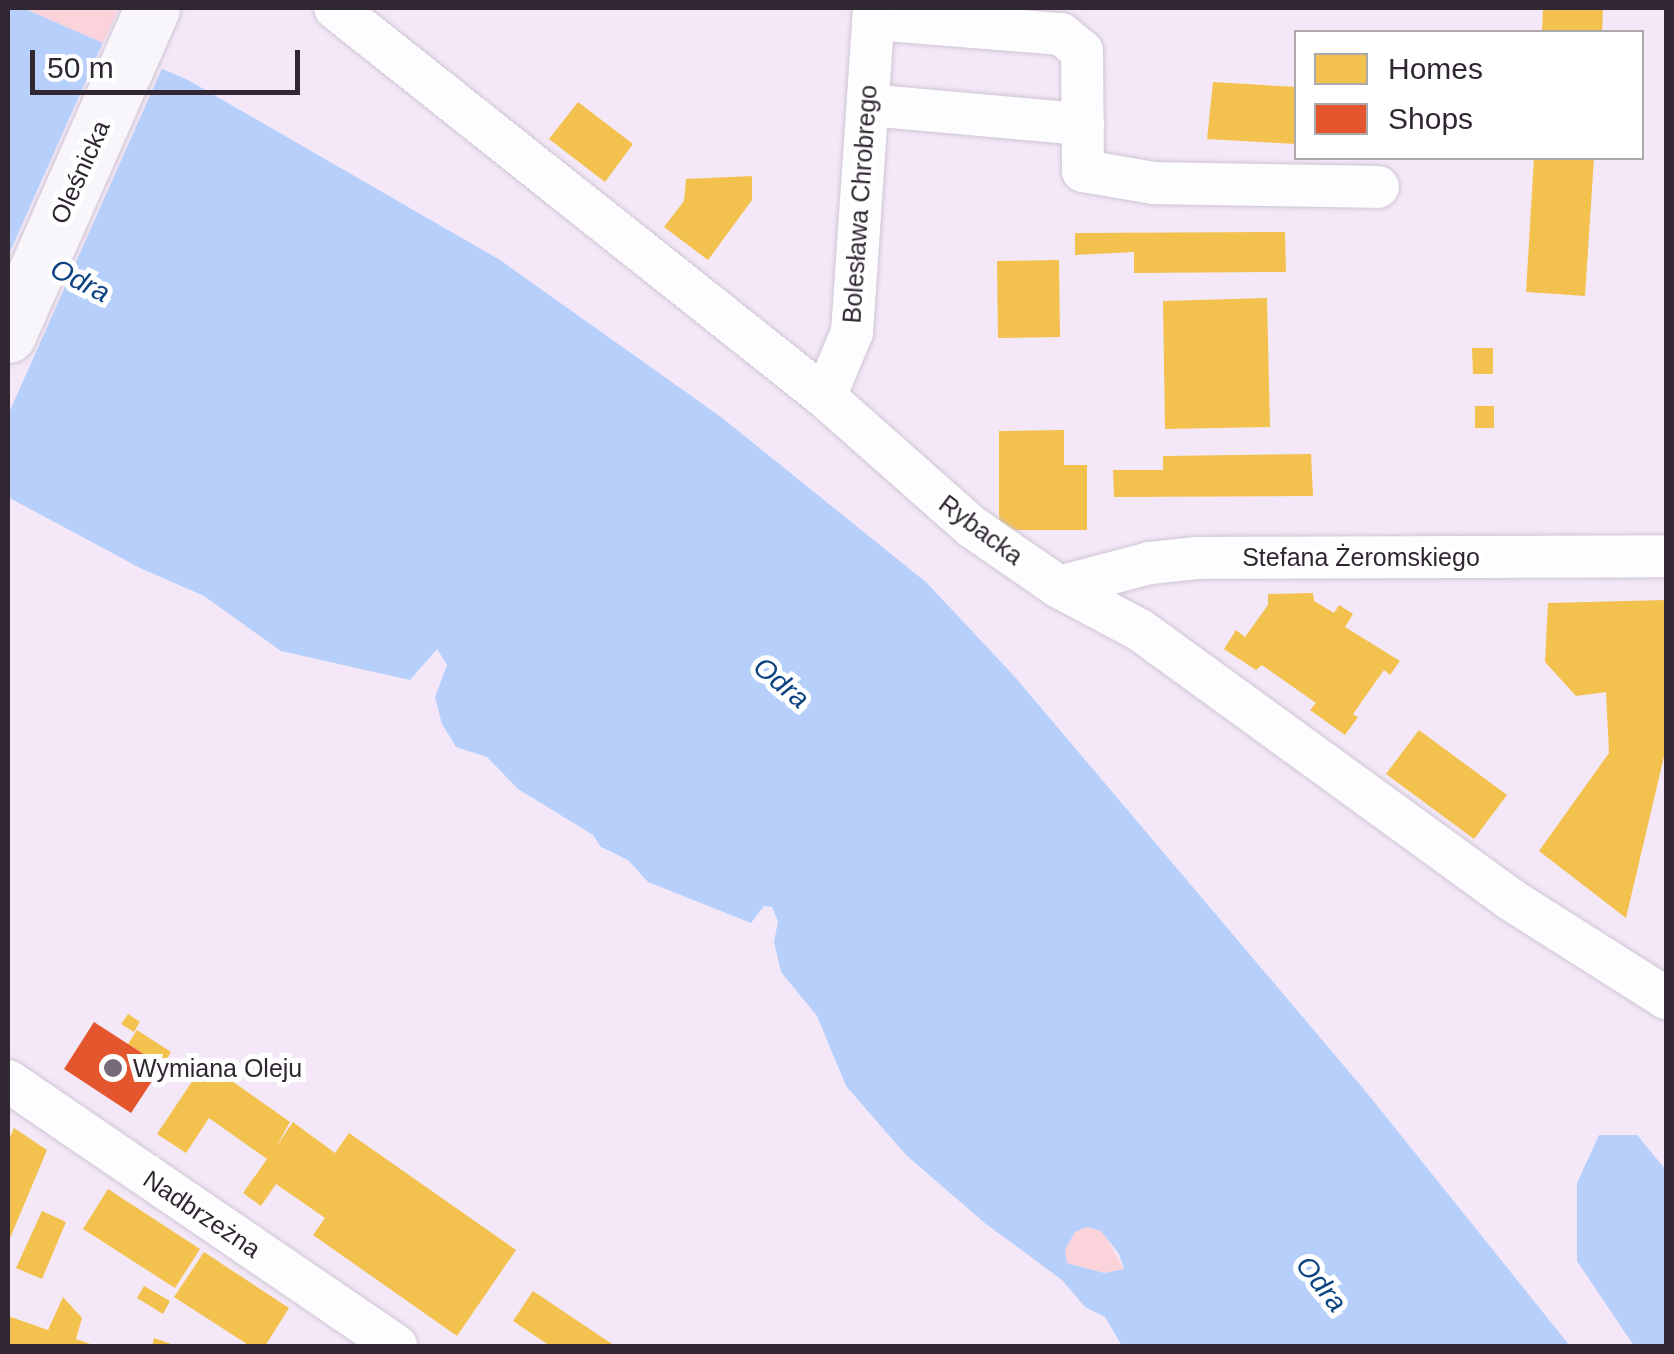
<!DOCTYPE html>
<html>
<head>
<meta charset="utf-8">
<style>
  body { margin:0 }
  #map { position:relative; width:1674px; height:1354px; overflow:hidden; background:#f4e8f8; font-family:Arial,sans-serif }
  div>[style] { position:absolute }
  .green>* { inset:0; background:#fad4da }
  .water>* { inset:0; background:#b7d0fb }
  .pier>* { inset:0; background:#f4e8f8 }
  .homes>* { inset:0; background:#f2c14e }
  .shops>* { inset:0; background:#e4572e }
  .roads { filter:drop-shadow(0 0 2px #cec5d2) drop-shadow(0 0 2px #cec5d2) }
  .street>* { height:42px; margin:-21px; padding:0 21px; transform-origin:21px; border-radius:21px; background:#fdfcfe }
  .secondary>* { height:55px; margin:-27.5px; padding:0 27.5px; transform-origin:27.5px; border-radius:27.5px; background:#f8f6fb }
  .dots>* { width:28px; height:28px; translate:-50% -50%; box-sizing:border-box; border:5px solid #fff; border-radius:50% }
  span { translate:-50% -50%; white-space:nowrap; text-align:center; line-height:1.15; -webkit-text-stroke:10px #fff; paint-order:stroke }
  .street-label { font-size:25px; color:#302732 }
  .poi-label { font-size:25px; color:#302732 }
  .left { translate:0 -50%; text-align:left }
  .water-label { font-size:28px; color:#0c4482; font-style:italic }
  .frame { position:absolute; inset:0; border:10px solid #302732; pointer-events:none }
  .legend { position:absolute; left:1294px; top:30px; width:350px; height:130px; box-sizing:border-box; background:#fff; border:2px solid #aca9ad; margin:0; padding:12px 18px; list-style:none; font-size:30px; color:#302732 }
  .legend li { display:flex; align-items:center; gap:20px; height:50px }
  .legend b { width:50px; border:2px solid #aca9ad }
  .scale { position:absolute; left:30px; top:50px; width:270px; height:45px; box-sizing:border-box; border:5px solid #302732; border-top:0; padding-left:12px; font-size:30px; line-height:35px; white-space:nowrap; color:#302732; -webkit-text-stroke:8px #fff; paint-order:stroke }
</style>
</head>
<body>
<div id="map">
  <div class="green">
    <i style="clip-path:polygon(23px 8px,119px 8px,103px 43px)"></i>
    <i style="clip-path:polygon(1087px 1227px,1102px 1231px,1124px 1269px,1104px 1273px,1066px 1263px,1065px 1250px,1075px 1232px)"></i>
  </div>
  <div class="water">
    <i style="clip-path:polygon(evenodd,8px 8px,23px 8px,188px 80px,500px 260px,721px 417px,927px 583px,1015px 677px,1367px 1093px,1570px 1346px,1122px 1346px,1105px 1317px,1085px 1307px,1062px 1280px,986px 1224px,906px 1155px,846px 1086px,817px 1016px,781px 972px,774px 942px,778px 921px,772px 907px,764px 906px,751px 923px,648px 882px,628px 860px,601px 847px,593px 835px,518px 789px,487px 757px,456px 747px,442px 724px,435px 697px,447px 665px,437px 649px,410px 680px,281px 651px,204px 596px,140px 568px,8px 497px,8px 8px,1087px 1227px,1101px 1231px,1119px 1254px,1124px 1269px,1104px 1273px,1067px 1263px,1065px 1250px,1075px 1232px,1087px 1227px)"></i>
    <i style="clip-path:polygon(1599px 1135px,1637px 1135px,1666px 1170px,1666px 1346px,1634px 1346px,1577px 1261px,1577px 1183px)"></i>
  </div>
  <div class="pier">
    <i style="clip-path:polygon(105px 38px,164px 64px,8px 415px,8px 256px)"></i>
  </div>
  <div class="homes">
    <i style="clip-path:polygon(1543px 8px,1603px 8px,1602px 32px,1542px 32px)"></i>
    <i style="clip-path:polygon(1213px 82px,1296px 87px,1296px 144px,1207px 139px)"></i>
    <i style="clip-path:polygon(578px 102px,633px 144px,605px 182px,549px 139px)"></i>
    <i style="clip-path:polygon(1534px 158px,1594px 158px,1585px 296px,1526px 292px)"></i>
    <i style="clip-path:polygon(752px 176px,752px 200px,708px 260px,664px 227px,684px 201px,686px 179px)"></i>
    <i style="clip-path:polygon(1285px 232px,1286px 272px,1134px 273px,1134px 252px,1075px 255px,1075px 233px)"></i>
    <i style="clip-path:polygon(1059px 260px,1060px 337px,998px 338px,997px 261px)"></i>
    <i style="clip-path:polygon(1267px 298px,1270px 427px,1165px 429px,1163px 301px)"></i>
    <i style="clip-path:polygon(1472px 348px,1493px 348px,1493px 374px,1473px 374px)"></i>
    <i style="clip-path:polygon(1475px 406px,1494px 406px,1494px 428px,1475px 428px)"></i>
    <i style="clip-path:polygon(1064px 430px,1064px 465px,1087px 465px,1087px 530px,999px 530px,999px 431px)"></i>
    <i style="clip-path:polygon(1311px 454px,1313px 496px,1114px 497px,1113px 470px,1163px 470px,1163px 456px)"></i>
    <i style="clip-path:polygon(1313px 593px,1314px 601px,1334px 613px,1339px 605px,1353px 614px,1345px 627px,1400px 661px,1390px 675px,1384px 670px,1353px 714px,1358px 717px,1345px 735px,1310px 710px,1316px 703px,1262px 665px,1256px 670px,1224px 649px,1236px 630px,1245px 637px,1268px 605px,1268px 594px)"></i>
    <i style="clip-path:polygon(1666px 600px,1666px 748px,1626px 918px,1539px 851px,1609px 753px,1606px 692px,1576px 696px,1545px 662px,1548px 603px)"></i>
    <i style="clip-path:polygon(1419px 730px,1507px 795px,1474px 839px,1386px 774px)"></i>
    <i style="clip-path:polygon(128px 1014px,140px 1022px,134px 1032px,121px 1024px)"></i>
    <i style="clip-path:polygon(137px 1030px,171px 1052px,162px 1066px,128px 1044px)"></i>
    <i style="clip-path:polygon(205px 1062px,290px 1122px,276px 1147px,293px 1122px,335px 1153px,349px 1133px,516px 1250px,457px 1336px,313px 1235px,325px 1218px,276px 1184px,261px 1206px,243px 1193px,267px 1159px,209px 1118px,186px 1153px,157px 1134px)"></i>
    <i style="clip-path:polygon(14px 1128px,47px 1150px,8px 1243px,8px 1142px)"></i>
    <i style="clip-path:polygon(108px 1189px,200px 1249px,175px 1288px,83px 1229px)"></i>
    <i style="clip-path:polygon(42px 1211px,66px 1222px,42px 1279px,16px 1268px)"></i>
    <i style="clip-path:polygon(204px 1252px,289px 1308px,265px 1346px,250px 1346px,174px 1297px)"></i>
    <i style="clip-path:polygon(144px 1286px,170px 1301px,163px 1314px,137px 1298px)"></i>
    <i style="clip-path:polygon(533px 1291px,615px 1346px,550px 1346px,513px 1321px)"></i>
    <i style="clip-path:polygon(63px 1297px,82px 1318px,76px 1339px,96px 1346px,8px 1346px,8px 1316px,48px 1330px)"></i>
    <i style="clip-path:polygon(154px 1338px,177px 1346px,152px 1346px)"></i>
  </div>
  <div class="shops">
    <i style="clip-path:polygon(94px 1022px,162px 1066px,131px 1113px,64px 1069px)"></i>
  </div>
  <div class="roads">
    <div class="street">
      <i style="left:335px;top:8px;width:626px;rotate:38.45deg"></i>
      <i style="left:825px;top:397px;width:196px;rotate:41.5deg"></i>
      <i style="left:972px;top:527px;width:106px;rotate:34.6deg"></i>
      <i style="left:1059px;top:587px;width:92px;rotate:28deg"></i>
      <i style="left:1140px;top:630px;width:457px;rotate:36deg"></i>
      <i style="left:1510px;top:899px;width:185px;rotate:32.4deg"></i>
      <i style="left:874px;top:19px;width:188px;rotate:4.6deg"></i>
      <i style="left:1061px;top:34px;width:27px;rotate:39deg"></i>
      <i style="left:1082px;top:51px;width:120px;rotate:89.5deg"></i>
      <i style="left:1083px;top:171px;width:72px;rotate:9.6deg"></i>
      <i style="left:1154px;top:183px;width:224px;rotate:1deg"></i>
      <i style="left:868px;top:105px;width:216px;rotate:5.1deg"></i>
      <i style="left:825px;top:397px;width:70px;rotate:-67.4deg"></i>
      <i style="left:852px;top:332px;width:325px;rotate:-86.1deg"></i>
      <i style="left:1059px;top:587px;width:94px;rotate:-14.8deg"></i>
      <i style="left:1150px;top:563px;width:47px;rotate:-6.1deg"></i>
      <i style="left:1197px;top:558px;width:469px;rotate:-0.2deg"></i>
      <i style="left:8px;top:1081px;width:470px;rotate:34.3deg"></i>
    </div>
    <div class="secondary">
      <i style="left:8px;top:335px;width:357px;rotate:-66.2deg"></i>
    </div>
  </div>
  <div class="dots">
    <i style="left:113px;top:1068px;background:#756b77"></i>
  </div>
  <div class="street-label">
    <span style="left:80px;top:172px;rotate:-66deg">Oleśnicka</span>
    <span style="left:860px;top:204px;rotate:-86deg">Bolesława Chrobrego</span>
    <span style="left:981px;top:530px;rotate:37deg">Rybacka</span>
    <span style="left:1361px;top:557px">Stefana Żeromskiego</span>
    <span style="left:202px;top:1214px;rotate:34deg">Nadbrzeżna</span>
  </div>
  <div class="poi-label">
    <span class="left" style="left:133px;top:1068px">Wymiana Oleju</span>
  </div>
  <div class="water-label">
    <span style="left:80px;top:281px;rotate:27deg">Odra</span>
    <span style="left:781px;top:683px;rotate:40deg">Odra</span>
    <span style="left:1321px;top:1284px;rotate:51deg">Odra</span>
  </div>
  <div class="frame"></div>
  <ul class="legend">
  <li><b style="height:28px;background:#f2c14e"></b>Homes</li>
  <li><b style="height:28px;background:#e4572e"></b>Shops</li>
  </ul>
  <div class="scale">50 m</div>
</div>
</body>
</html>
